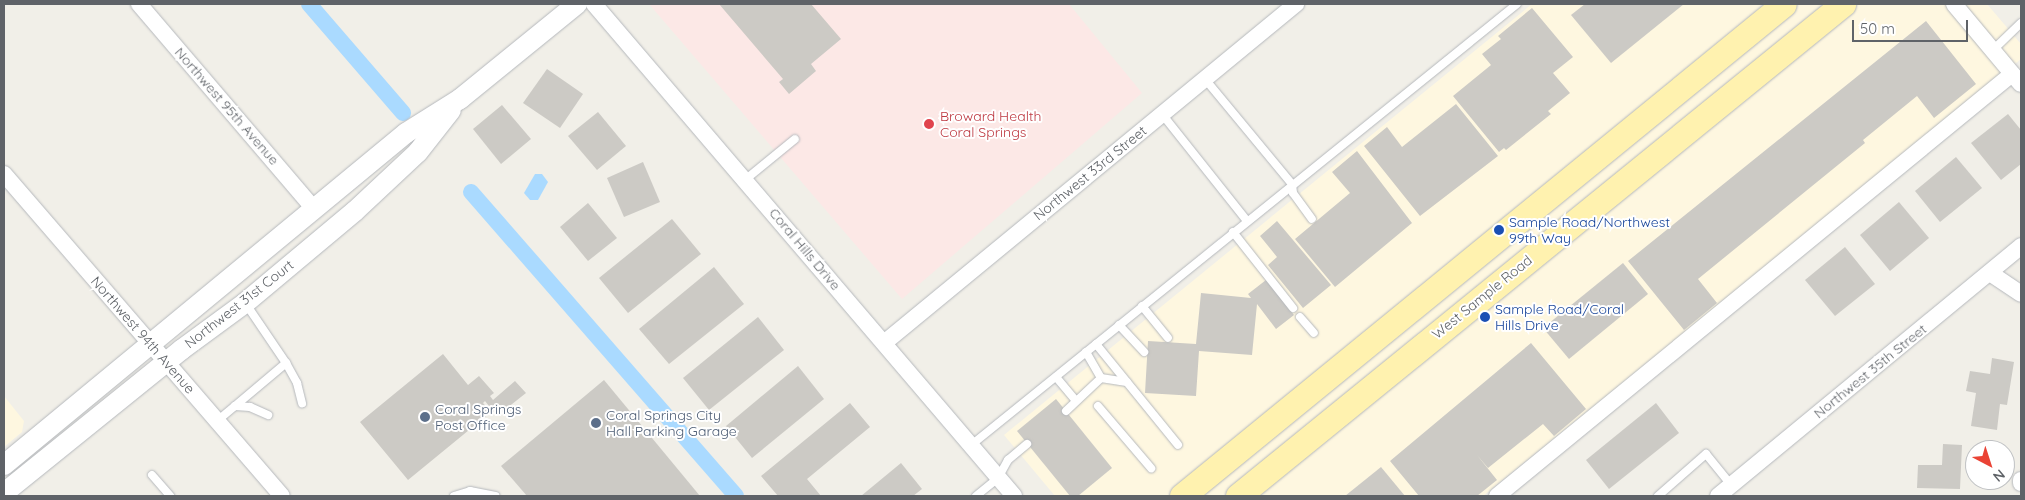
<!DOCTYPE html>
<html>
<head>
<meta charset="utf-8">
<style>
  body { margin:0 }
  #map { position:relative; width:2025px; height:500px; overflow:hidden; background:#f1efe8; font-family:Quicksand,sans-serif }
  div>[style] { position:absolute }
  .commercial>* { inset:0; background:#fef7e0 }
  .medical>* { inset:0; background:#fce8e6 }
  .water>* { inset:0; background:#aadaff }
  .canal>* { height:16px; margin:-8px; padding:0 8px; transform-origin:8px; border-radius:8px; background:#aadaff }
  .building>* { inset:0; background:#cccac5 }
  .roads { filter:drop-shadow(0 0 1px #b5b8bc) drop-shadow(0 0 1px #b5b8bc) }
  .service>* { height:8px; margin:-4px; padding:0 4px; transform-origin:4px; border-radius:4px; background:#fff }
  .minor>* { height:16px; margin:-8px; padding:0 8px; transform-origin:8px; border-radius:8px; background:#fff }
  .tertiary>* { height:20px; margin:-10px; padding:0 10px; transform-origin:10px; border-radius:10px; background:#fff }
  .primary>* { height:25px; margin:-12.5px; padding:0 12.5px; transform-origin:12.5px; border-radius:12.5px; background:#fff2af }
  .dots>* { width:14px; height:14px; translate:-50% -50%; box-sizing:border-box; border:2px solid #fff; border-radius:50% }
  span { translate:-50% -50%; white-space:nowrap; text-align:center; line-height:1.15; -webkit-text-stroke:4px #fff; paint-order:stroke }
  .street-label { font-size:14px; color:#5f6368 }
  .health-label { font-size:14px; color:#be3a42 }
  .left { translate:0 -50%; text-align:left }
  .transit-label { font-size:14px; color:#164399 }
  .service-label { font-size:14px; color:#4e5e75 }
  .frame { position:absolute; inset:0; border:5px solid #5f6368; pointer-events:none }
  .north { position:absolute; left:1965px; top:440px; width:50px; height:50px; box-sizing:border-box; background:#fff; border:1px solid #bfc1c3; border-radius:50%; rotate:140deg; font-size:14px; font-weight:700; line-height:20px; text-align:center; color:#5f6368 }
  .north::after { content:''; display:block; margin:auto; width:18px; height:22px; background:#ea4335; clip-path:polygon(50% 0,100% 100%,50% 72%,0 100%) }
  .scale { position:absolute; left:1852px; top:20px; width:116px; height:22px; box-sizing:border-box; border:2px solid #5f6368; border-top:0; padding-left:6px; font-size:15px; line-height:18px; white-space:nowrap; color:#5f6368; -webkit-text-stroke:4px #fff; paint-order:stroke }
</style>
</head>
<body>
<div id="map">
  <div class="commercial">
    <i style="clip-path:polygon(1532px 4px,1987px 4px,2021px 44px,2021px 59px,1483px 496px,1055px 496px,1004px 435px)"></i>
    <i style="clip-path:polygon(4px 396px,24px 421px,22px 432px,4px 447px)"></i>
  </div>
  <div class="medical">
    <i style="clip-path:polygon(649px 4px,1069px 4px,1142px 93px,902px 299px)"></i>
  </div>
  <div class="water">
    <i style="clip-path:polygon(535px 174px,542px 174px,548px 182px,538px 200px,530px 200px,524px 193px)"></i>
  </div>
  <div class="canal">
    <i style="left:309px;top:4px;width:144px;rotate:49.2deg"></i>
    <i style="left:471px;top:192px;width:403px;rotate:48.9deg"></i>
  </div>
  <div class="building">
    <i style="clip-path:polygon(719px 4px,811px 4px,841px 39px,811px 64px,816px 71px,789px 94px,779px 82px,783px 79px)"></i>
    <i style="clip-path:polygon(1585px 4px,1684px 4px,1611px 63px,1571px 15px)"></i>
    <i style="clip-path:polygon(1532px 8px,1573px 57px,1553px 73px,1570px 93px,1548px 111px,1551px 114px,1506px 150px,1504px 148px,1499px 152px,1453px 96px,1491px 65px,1482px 54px,1501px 39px,1498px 36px)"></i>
    <i style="clip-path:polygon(1926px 21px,1976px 84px,1934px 118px,1917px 96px,1863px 140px,1865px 143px,1698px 279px,1717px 303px,1684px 330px,1628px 261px)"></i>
    <i style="clip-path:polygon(547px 69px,583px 94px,560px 128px,523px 103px)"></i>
    <i style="clip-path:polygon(1456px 104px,1498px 156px,1420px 216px,1364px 146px,1387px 127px,1402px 147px)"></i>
    <i style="clip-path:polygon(502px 105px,531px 139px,501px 164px,473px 129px)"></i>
    <i style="clip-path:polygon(598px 112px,626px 146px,597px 170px,568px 136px)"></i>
    <i style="clip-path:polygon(2008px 114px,2021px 130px,2021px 164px,2001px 180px,1971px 143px)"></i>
    <i style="clip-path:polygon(1357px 151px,1412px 223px,1335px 287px,1295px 239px,1350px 193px,1332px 172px)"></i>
    <i style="clip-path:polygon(1956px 157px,1982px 188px,1940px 222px,1915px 191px)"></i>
    <i style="clip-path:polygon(643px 162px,660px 202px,624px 217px,607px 178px)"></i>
    <i style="clip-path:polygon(1899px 202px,1929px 238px,1890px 271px,1860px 235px)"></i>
    <i style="clip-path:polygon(588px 203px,617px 238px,588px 261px,560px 227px)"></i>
    <i style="clip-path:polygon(672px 219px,701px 254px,628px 313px,599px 278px)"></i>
    <i style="clip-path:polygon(1277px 221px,1331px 285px,1303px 308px,1268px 265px,1277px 257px,1260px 236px)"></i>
    <i style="clip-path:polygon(1845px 247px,1875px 284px,1835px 316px,1805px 280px)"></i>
    <i style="clip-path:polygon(1623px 263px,1648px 294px,1569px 359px,1543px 328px)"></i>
    <i style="clip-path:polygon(714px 267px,744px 304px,669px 364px,639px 329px)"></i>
    <i style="clip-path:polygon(1266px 280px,1294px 315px,1276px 329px,1257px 304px,1252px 355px,1199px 351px,1196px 396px,1145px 393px,1148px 341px,1196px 344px,1201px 293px,1251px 298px,1248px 294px)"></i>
    <i style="clip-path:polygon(758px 317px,784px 350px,709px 410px,683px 378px)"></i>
    <i style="clip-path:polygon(1531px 343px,1586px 409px,1554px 436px,1543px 424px,1488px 468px,1477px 455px,1497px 480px,1477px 496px,1419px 496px,1390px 461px)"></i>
    <i style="clip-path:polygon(443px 354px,468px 385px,479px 376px,494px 393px,490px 396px,493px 400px,515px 381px,526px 393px,497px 416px,485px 401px,483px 403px,491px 412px,408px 480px,360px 422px)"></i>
    <i style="clip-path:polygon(1992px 358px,2014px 362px,2007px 405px,2000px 404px,1997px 430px,1971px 426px,1976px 393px,1966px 391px,1970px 371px,1990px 374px)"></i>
    <i style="clip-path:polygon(798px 366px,824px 399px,752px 458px,726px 426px)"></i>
    <i style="clip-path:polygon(604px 380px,700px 496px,527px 496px,501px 466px)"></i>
    <i style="clip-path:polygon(1056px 399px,1112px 468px,1078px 496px,1070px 496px,1017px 431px)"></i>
    <i style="clip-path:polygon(850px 403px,870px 427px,807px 479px,821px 496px,778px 496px,761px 476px)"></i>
    <i style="clip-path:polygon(1656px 403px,1679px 433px,1609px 489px,1586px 460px)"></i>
    <i style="clip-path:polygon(1943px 444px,1962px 445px,1960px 489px,1917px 488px,1918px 465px,1942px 465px)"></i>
    <i style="clip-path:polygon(901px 463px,922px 489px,913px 496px,861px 496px)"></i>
    <i style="clip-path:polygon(1381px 467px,1405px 496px,1345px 496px)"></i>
  </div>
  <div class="roads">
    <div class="service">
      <i style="left:1993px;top:50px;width:39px;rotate:-44deg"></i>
      <i style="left:1205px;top:79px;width:136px;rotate:50.4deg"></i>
      <i style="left:1292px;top:184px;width:9px;rotate:84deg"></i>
      <i style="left:1293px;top:193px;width:32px;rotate:54deg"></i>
      <i style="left:1162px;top:114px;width:137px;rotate:51.5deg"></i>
      <i style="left:746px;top:179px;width:63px;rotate:-39.2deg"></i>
      <i style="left:1233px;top:232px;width:97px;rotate:51.7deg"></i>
      <i style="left:246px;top:304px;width:71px;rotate:55.9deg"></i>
      <i style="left:286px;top:363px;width:23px;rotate:61deg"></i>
      <i style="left:297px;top:383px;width:21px;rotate:76deg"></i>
      <i style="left:1142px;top:306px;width:41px;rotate:50.9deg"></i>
      <i style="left:1300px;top:317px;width:21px;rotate:49deg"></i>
      <i style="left:1119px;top:325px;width:37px;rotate:47deg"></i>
      <i style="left:1096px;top:344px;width:130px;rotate:50.9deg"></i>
      <i style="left:1086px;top:352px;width:30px;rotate:60deg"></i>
      <i style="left:1056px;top:377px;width:30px;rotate:50deg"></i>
      <i style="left:235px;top:406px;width:67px;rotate:-40.1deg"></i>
      <i style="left:1098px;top:406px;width:82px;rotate:49.5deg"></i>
      <i style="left:1066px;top:411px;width:48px;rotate:-43.3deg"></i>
      <i style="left:1101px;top:378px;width:26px;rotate:9deg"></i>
      <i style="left:217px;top:421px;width:23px;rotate:-40deg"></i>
      <i style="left:235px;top:406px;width:15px;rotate:4deg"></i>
      <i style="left:250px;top:407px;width:20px;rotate:24deg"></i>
      <i style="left:970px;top:446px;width:703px;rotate:-38.94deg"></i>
      <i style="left:152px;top:475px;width:28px;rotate:49deg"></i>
      <i style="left:454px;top:496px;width:17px;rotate:-17deg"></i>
      <i style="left:470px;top:491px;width:26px;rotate:11deg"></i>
      <i style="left:976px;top:496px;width:28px;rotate:-39deg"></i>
      <i style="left:998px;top:478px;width:21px;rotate:-61deg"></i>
      <i style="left:1008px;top:460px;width:25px;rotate:-40deg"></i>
      <i style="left:1658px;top:496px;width:64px;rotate:-41.2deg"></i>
      <i style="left:1706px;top:454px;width:40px;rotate:51deg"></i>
    </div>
    <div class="minor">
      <i style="left:139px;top:4px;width:270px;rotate:49.5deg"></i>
      <i style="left:594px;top:4px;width:647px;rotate:49.51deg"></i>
      <i style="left:1954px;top:4px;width:104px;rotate:50.1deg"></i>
      <i style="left:4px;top:174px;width:425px;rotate:49.2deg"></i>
      <i style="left:1990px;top:273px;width:37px;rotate:34deg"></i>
      <i style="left:884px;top:343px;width:534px;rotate:-39.45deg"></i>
      <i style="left:2021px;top:483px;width:3px;rotate:-90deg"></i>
      <i style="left:1497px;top:496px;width:666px;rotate:-39.33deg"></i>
      <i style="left:1718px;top:496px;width:393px;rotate:-39.5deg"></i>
    </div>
    <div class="tertiary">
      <i style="left:4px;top:465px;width:521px;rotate:-39.55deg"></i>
      <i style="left:406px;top:133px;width:64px;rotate:-32.2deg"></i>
      <i style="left:460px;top:99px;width:151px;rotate:-39.1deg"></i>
      <i style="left:4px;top:493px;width:228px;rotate:-38.9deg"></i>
      <i style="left:181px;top:350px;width:79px;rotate:-36.3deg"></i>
      <i style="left:245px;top:303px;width:143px;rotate:-39.9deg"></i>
      <i style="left:355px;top:211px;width:86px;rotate:-43.1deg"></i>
      <i style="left:418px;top:152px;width:53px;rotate:-51.8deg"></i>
    </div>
    <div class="primary">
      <i style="left:1182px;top:496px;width:777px;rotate:-39.26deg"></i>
      <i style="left:1238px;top:496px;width:780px;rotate:-39.12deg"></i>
    </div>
  </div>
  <div class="dots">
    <i style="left:929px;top:124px;background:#e0444e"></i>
    <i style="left:1499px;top:230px;background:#1a4fb4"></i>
    <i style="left:1485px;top:317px;background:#1a4fb4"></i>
    <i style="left:425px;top:417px;background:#5c6f8a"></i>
    <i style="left:596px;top:423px;background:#5c6f8a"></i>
  </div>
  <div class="street-label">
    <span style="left:227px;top:106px;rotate:49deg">Northwest 95th Avenue</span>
    <span style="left:1090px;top:173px;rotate:-39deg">Northwest 33rd Street</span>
    <span style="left:805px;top:249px;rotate:50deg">Coral Hills Drive</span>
    <span style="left:1482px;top:297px;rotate:-39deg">West Sample Road</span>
    <span style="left:239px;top:304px;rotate:-38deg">Northwest 31st Court</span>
    <span style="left:143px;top:335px;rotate:49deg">Northwest 94th Avenue</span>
    <span style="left:1870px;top:371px;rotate:-39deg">Northwest 35th Street</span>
  </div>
  <div class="health-label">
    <span class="left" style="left:940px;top:124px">Broward Health<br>Coral Springs</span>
  </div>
  <div class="transit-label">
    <span class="left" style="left:1509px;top:230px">Sample Road/Northwest<br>99th Way</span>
    <span class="left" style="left:1495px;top:317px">Sample Road/Coral<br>Hills Drive</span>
  </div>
  <div class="service-label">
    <span class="left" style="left:435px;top:417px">Coral Springs<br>Post Office</span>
    <span class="left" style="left:606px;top:423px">Coral Springs City<br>Hall Parking Garage</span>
  </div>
  <div class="frame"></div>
  <div class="north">N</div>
  <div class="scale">50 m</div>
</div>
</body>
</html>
